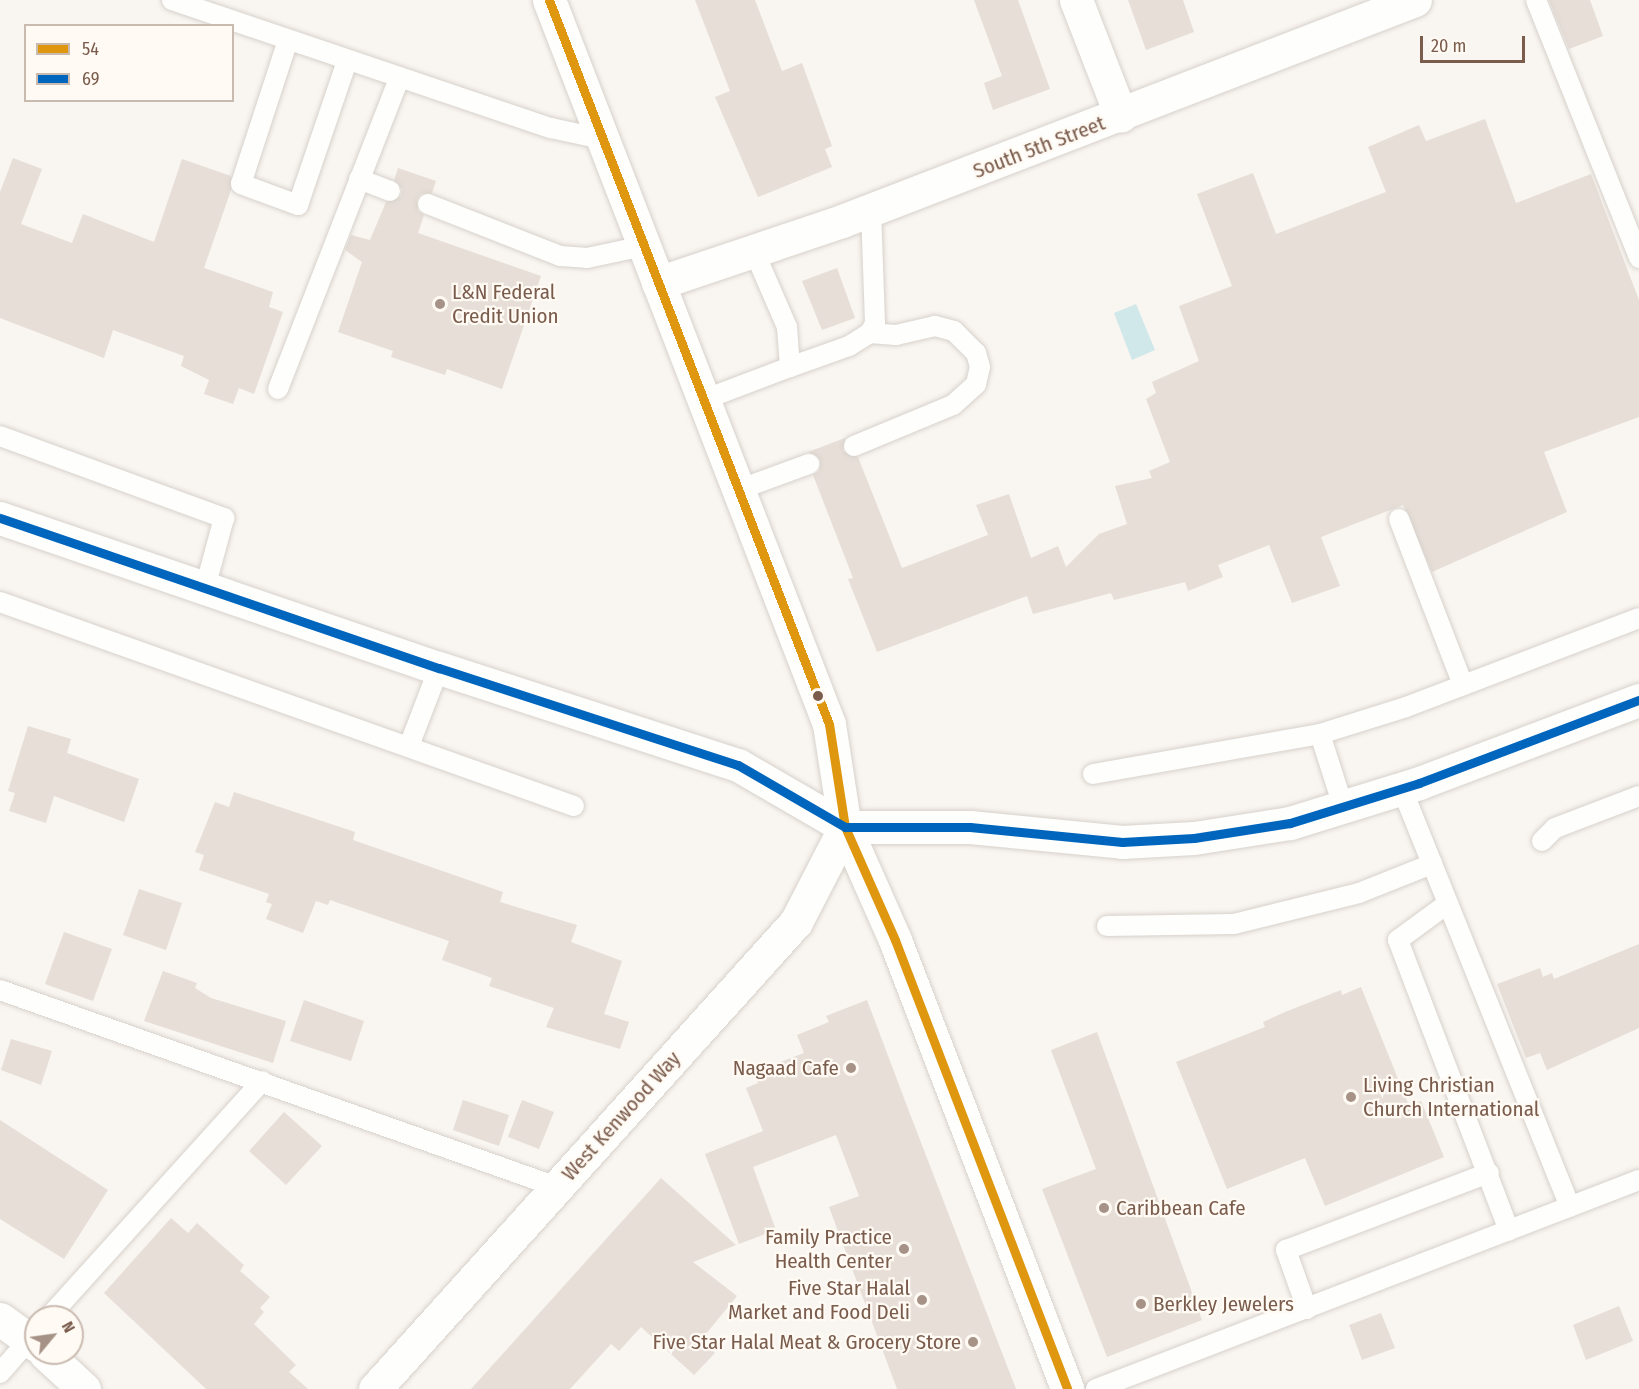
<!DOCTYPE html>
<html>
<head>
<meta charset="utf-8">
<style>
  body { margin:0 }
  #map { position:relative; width:1639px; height:1389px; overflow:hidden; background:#f9f5f0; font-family:"Fira Sans Condensed",sans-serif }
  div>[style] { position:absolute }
  .water>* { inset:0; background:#d0e8ea }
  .building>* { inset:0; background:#e6ded7 }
  .roads { filter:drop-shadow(0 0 2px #d7d1cb) drop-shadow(0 0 2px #d7d1cb) }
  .lane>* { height:20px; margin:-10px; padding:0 10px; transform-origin:10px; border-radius:10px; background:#fefefd }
  .street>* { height:33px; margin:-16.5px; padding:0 16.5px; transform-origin:16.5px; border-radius:16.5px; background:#fefefd }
  .secondary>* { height:33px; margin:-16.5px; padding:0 16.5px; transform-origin:16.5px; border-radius:16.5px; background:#fefefd }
  .bus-1>* { height:9px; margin:-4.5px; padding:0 4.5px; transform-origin:4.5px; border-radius:4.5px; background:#de970f }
  .bus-2>* { height:9px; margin:-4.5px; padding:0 4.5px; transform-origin:4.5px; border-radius:4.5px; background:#0065bd }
  .dots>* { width:16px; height:16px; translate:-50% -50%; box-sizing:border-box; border:3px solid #fffaf3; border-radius:50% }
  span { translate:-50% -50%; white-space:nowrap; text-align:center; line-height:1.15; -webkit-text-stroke:4.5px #fffaf3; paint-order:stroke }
  .street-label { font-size:21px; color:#7a5c4d }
  .poi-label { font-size:21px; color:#7a5c4d }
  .left { translate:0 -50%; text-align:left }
  .right { translate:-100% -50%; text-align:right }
  .legend { position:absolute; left:24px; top:24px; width:210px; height:78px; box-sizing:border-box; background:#fffaf3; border:2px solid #cabbb1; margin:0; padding:8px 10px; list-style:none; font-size:18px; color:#7a5c4d }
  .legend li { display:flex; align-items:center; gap:12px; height:30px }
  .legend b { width:30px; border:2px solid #cabbb1 }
  .north { position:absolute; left:24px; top:1305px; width:60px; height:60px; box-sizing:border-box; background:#fffaf3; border:2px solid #cabbb1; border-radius:50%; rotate:61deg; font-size:16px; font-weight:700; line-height:24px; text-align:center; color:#7a5c4d }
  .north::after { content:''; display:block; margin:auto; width:21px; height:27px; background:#a69286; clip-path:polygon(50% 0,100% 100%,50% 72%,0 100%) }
  .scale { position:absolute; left:1420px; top:36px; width:105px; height:27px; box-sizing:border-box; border:3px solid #7a5c4d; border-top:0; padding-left:8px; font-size:18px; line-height:21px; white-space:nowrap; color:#7a5c4d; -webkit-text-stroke:4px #fffaf3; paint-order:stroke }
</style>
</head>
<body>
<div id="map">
  <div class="water">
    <i style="clip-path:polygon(1136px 304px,1155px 350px,1132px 360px,1114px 313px)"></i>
  </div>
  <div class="building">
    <i style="clip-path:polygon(695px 0,755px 0,782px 71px,802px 63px,832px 146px,825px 149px,832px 167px,758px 197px,715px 97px,730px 91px)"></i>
    <i style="clip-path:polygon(974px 0,1018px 0,1050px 89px,993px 110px,984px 83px,1002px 76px)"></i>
    <i style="clip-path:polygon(1128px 0,1183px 0,1194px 32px,1146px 50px)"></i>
    <i style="clip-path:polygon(1549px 0,1590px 0,1603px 36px,1569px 49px)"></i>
    <i style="clip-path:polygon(1485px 119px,1516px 203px,1591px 174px,1639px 300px,1639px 417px,1544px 452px,1567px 512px,1432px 572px,1403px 505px,1321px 537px,1340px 586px,1292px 603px,1269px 545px,1218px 565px,1223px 577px,1188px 591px,1185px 582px,1114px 600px,1111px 593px,1033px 614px,1027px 596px,877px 652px,848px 579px,853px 578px,813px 475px,819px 471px,820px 460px,808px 452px,845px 438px,843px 451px,858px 457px,902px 568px,988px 535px,976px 505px,1009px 494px,1031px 558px,1058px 546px,1066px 567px,1099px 534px,1127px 524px,1115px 486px,1152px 478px,1149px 471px,1170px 462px,1146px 399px,1156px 393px,1152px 382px,1199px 361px,1179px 306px,1232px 286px,1197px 194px,1253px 173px,1276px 234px,1386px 192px,1368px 147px,1419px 125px,1426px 141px)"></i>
    <i style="clip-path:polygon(13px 158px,42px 169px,21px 224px,72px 243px,83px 214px,154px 242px,182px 159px,231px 176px,231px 190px,204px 268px,273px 292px,269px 307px,283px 312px,254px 394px,239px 388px,233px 404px,204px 394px,209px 380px,181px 366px,184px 356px,113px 330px,104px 358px,0 318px,0 192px)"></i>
    <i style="clip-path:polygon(398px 168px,436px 181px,432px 193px,421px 194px,417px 200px,418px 211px,424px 215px,418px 233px,541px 276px,502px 389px,447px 369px,445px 375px,391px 357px,393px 351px,338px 332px,362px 262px,345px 250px,351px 235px,370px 240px,386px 202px,401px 196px,402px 189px,394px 180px)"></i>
    <i style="clip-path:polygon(837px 268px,855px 318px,822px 330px,802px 281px)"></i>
    <i style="clip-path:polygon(28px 726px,71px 739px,67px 753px,139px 779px,124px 822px,54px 796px,46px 823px,9px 811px,15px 793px,8px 791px)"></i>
    <i style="clip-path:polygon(234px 792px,355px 832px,353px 840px,503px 892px,500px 902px,577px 925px,571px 942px,622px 961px,604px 1014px,629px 1022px,620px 1049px,546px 1027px,554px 1008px,489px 986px,492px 978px,442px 960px,449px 941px,330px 900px,328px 905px,316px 901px,303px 933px,266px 919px,272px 904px,266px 902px,269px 894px,199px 870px,204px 855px,195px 852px,215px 802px,229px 807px)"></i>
    <i style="clip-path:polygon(139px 889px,182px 903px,166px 950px,123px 935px)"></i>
    <i style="clip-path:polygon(64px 932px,112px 949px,93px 1001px,45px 984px)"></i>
    <i style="clip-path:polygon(1639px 944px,1639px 1028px,1547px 1070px,1540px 1053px,1526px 1058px,1497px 984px,1540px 968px,1543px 977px,1552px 973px,1554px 979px)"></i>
    <i style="clip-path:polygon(163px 971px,197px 983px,195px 988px,211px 998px,286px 1021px,273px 1063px,144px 1021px)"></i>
    <i style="clip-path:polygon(1361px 987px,1409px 1106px,1421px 1101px,1444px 1157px,1325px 1206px,1305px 1158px,1227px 1189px,1176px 1062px,1265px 1027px,1263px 1022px,1285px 1012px,1341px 990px,1342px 995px)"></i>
    <i style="clip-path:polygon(304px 1000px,364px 1021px,351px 1061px,290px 1041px)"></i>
    <i style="clip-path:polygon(867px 1000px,910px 1114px,1016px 1389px,897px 1389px,829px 1207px,859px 1196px,836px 1135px,753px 1167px,776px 1230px,739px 1244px,705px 1154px,763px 1131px,746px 1088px,758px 1083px,754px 1072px,804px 1053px,797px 1035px,829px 1022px,826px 1016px)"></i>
    <i style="clip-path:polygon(1097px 1032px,1202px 1320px,1107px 1357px,1042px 1189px,1096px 1169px,1051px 1050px)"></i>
    <i style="clip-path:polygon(11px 1039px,52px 1051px,41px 1085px,1px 1070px)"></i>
    <i style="clip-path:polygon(463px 1100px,509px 1115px,499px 1146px,453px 1130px)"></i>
    <i style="clip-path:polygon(522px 1100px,554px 1112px,539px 1149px,508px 1137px)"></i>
    <i style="clip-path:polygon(284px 1112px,322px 1146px,286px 1185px,249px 1151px)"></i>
    <i style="clip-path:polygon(0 1120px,108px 1190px,64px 1259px,0 1219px)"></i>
    <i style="clip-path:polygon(661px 1178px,736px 1245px,693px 1262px,737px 1296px,701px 1340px,715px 1353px,694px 1375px,641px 1327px,619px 1351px,611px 1344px,570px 1389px,471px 1389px)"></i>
    <i style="clip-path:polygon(171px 1218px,188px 1233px,197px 1223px,244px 1265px,240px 1271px,270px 1297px,260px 1308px,264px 1312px,254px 1324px,296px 1365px,289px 1372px,308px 1389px,206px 1389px,104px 1293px)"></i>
    <i style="clip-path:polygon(1619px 1306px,1633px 1341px,1586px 1360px,1573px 1325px)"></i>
    <i style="clip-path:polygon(1381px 1313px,1395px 1348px,1362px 1360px,1349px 1325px)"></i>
  </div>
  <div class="roads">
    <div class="lane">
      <i style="left:172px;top:0;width:400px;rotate:18.7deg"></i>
      <i style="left:551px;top:128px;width:52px;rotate:12.2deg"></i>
      <i style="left:1536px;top:0;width:278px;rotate:68.2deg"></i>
      <i style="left:288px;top:40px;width:151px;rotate:108.1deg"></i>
      <i style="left:241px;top:184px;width:61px;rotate:20.2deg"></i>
      <i style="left:298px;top:205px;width:152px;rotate:-71.2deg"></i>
      <i style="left:359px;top:179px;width:33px;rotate:21deg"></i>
      <i style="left:428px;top:204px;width:142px;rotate:21.5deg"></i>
      <i style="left:560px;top:256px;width:27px;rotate:4deg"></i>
      <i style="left:587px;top:258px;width:58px;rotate:-11.9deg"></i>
      <i style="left:790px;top:367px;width:63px;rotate:-19.6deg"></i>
      <i style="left:849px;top:346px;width:25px;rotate:-32deg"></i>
      <i style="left:870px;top:333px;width:11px;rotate:-63deg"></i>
      <i style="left:875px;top:323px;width:113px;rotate:-92deg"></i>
      <i style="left:278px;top:389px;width:334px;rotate:-68.7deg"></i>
      <i style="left:703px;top:400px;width:93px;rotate:-20.8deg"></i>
      <i style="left:790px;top:367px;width:40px;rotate:-94.3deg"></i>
      <i style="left:787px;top:327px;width:83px;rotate:-113.5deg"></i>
      <i style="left:0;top:436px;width:239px;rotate:20.1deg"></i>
      <i style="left:224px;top:518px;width:73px;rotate:105.2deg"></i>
      <i style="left:854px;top:446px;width:107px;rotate:-22.5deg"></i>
      <i style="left:953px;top:405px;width:31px;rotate:-42deg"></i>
      <i style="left:976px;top:384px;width:17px;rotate:-77deg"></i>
      <i style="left:980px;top:367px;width:15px;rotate:-106deg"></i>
      <i style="left:976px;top:353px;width:31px;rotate:-135deg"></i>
      <i style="left:954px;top:331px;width:20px;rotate:-165deg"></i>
      <i style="left:935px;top:326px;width:40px;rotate:167deg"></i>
      <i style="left:896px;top:335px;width:27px;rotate:-176deg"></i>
      <i style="left:738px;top:490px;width:76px;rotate:-20.1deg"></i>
      <i style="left:1399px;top:519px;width:178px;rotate:68.9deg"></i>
      <i style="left:0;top:602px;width:609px;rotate:19.57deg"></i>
      <i style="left:1320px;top:734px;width:79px;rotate:72.3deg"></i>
      <i style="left:409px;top:746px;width:84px;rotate:-69deg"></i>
      <i style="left:1093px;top:774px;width:230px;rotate:-10deg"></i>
      <i style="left:1320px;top:734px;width:90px;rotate:-17.4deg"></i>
      <i style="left:1406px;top:707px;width:249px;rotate:-20.9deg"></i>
      <i style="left:1402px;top:789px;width:450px;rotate:68.1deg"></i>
      <i style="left:1542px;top:841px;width:18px;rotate:-45deg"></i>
      <i style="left:1555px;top:828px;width:90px;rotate:-20.9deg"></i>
      <i style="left:1447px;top:904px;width:61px;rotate:143.7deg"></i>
      <i style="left:1398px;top:940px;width:311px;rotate:69.1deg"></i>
      <i style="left:1107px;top:926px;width:127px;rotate:-0.9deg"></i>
      <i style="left:1234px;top:924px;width:129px;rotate:-13.9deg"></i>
      <i style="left:1359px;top:893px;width:79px;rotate:-21.7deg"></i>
      <i style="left:0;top:990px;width:591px;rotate:19.48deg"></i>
      <i style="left:1307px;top:1309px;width:63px;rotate:-109.6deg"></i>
      <i style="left:1286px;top:1250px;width:217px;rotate:-20.8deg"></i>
      <i style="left:49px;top:1317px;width:318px;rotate:-47.9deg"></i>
      <i style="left:0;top:1373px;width:52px;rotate:-48.9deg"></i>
      <i style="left:1096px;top:1389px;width:582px;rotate:-21.05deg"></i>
    </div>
    <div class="street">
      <i style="left:549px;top:0;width:776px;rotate:68.86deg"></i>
      <i style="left:829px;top:724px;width:104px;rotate:81.2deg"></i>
      <i style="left:1076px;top:0;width:124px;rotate:68.8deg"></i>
      <i style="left:658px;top:283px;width:194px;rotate:-18.6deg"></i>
      <i style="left:842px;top:221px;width:614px;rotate:-21.09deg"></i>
      <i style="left:0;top:1319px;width:44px;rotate:35.8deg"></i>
      <i style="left:45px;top:1353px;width:53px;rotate:42.7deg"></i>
    </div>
    <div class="secondary">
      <i style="left:0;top:518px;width:464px;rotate:18.9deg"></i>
      <i style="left:439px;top:668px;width:314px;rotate:18deg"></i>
      <i style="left:738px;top:765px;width:124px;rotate:30.1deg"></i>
      <i style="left:845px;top:827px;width:125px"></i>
      <i style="left:970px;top:827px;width:153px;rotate:5.6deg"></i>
      <i style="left:1122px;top:842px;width:72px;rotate:-3.2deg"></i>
      <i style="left:1194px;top:838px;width:97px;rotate:-8.9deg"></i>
      <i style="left:1290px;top:823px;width:135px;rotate:-17.2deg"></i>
      <i style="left:1419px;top:783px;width:235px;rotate:-20.7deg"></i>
      <i style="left:845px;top:827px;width:124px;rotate:66.1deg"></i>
      <i style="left:895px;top:940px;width:481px;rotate:69deg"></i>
      <i style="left:375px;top:1389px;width:629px;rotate:-47.97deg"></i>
      <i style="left:796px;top:922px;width:107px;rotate:-62.7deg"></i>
    </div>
  </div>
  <div class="bus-1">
    <i style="left:549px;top:0;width:776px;rotate:68.86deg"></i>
    <i style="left:829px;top:724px;width:104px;rotate:81.2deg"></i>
    <i style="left:845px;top:827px;width:124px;rotate:66.1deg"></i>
    <i style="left:895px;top:940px;width:481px;rotate:69deg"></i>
  </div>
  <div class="bus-2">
    <i style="left:0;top:518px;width:464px;rotate:18.9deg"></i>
    <i style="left:439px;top:668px;width:314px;rotate:18deg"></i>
    <i style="left:738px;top:765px;width:124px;rotate:30.1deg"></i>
    <i style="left:845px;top:827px;width:125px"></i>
    <i style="left:970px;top:827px;width:153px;rotate:5.6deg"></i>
    <i style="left:1122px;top:842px;width:72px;rotate:-3.2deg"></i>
    <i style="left:1194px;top:838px;width:97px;rotate:-8.9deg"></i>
    <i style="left:1290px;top:823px;width:135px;rotate:-17.2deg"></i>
    <i style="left:1419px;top:783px;width:235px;rotate:-20.7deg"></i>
  </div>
  <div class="dots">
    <i style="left:440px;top:304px;background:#a69286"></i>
    <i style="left:818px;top:696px;background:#7a5c4d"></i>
    <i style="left:851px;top:1068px;background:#a69286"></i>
    <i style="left:1351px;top:1097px;background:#a69286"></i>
    <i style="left:1104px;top:1208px;background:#a69286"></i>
    <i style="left:904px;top:1249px;background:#a69286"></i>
    <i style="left:922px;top:1300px;background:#a69286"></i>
    <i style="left:1141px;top:1304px;background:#a69286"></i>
    <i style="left:973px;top:1342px;background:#a69286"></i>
  </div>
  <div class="street-label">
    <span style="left:1039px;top:147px;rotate:-21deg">South 5th Street</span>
    <span style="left:621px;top:1116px;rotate:-48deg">West Kenwood Way</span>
  </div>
  <div class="poi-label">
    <span class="left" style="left:452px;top:304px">L&amp;N Federal<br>Credit Union</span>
    <span class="right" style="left:839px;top:1068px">Nagaad Cafe</span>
    <span class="left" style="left:1363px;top:1097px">Living Christian<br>Church International</span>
    <span class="left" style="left:1116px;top:1208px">Caribbean Cafe</span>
    <span class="right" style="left:892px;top:1249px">Family Practice<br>Health Center</span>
    <span class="right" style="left:910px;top:1300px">Five Star Halal<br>Market and Food Deli</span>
    <span class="left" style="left:1153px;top:1304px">Berkley Jewelers</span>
    <span class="right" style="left:961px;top:1342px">Five Star Halal Meat &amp; Grocery Store</span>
  </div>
  <ul class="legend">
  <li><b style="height:8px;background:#de970f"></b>54</li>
  <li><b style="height:8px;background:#0065bd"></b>69</li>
  </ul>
  <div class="north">N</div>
  <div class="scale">20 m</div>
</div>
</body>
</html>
